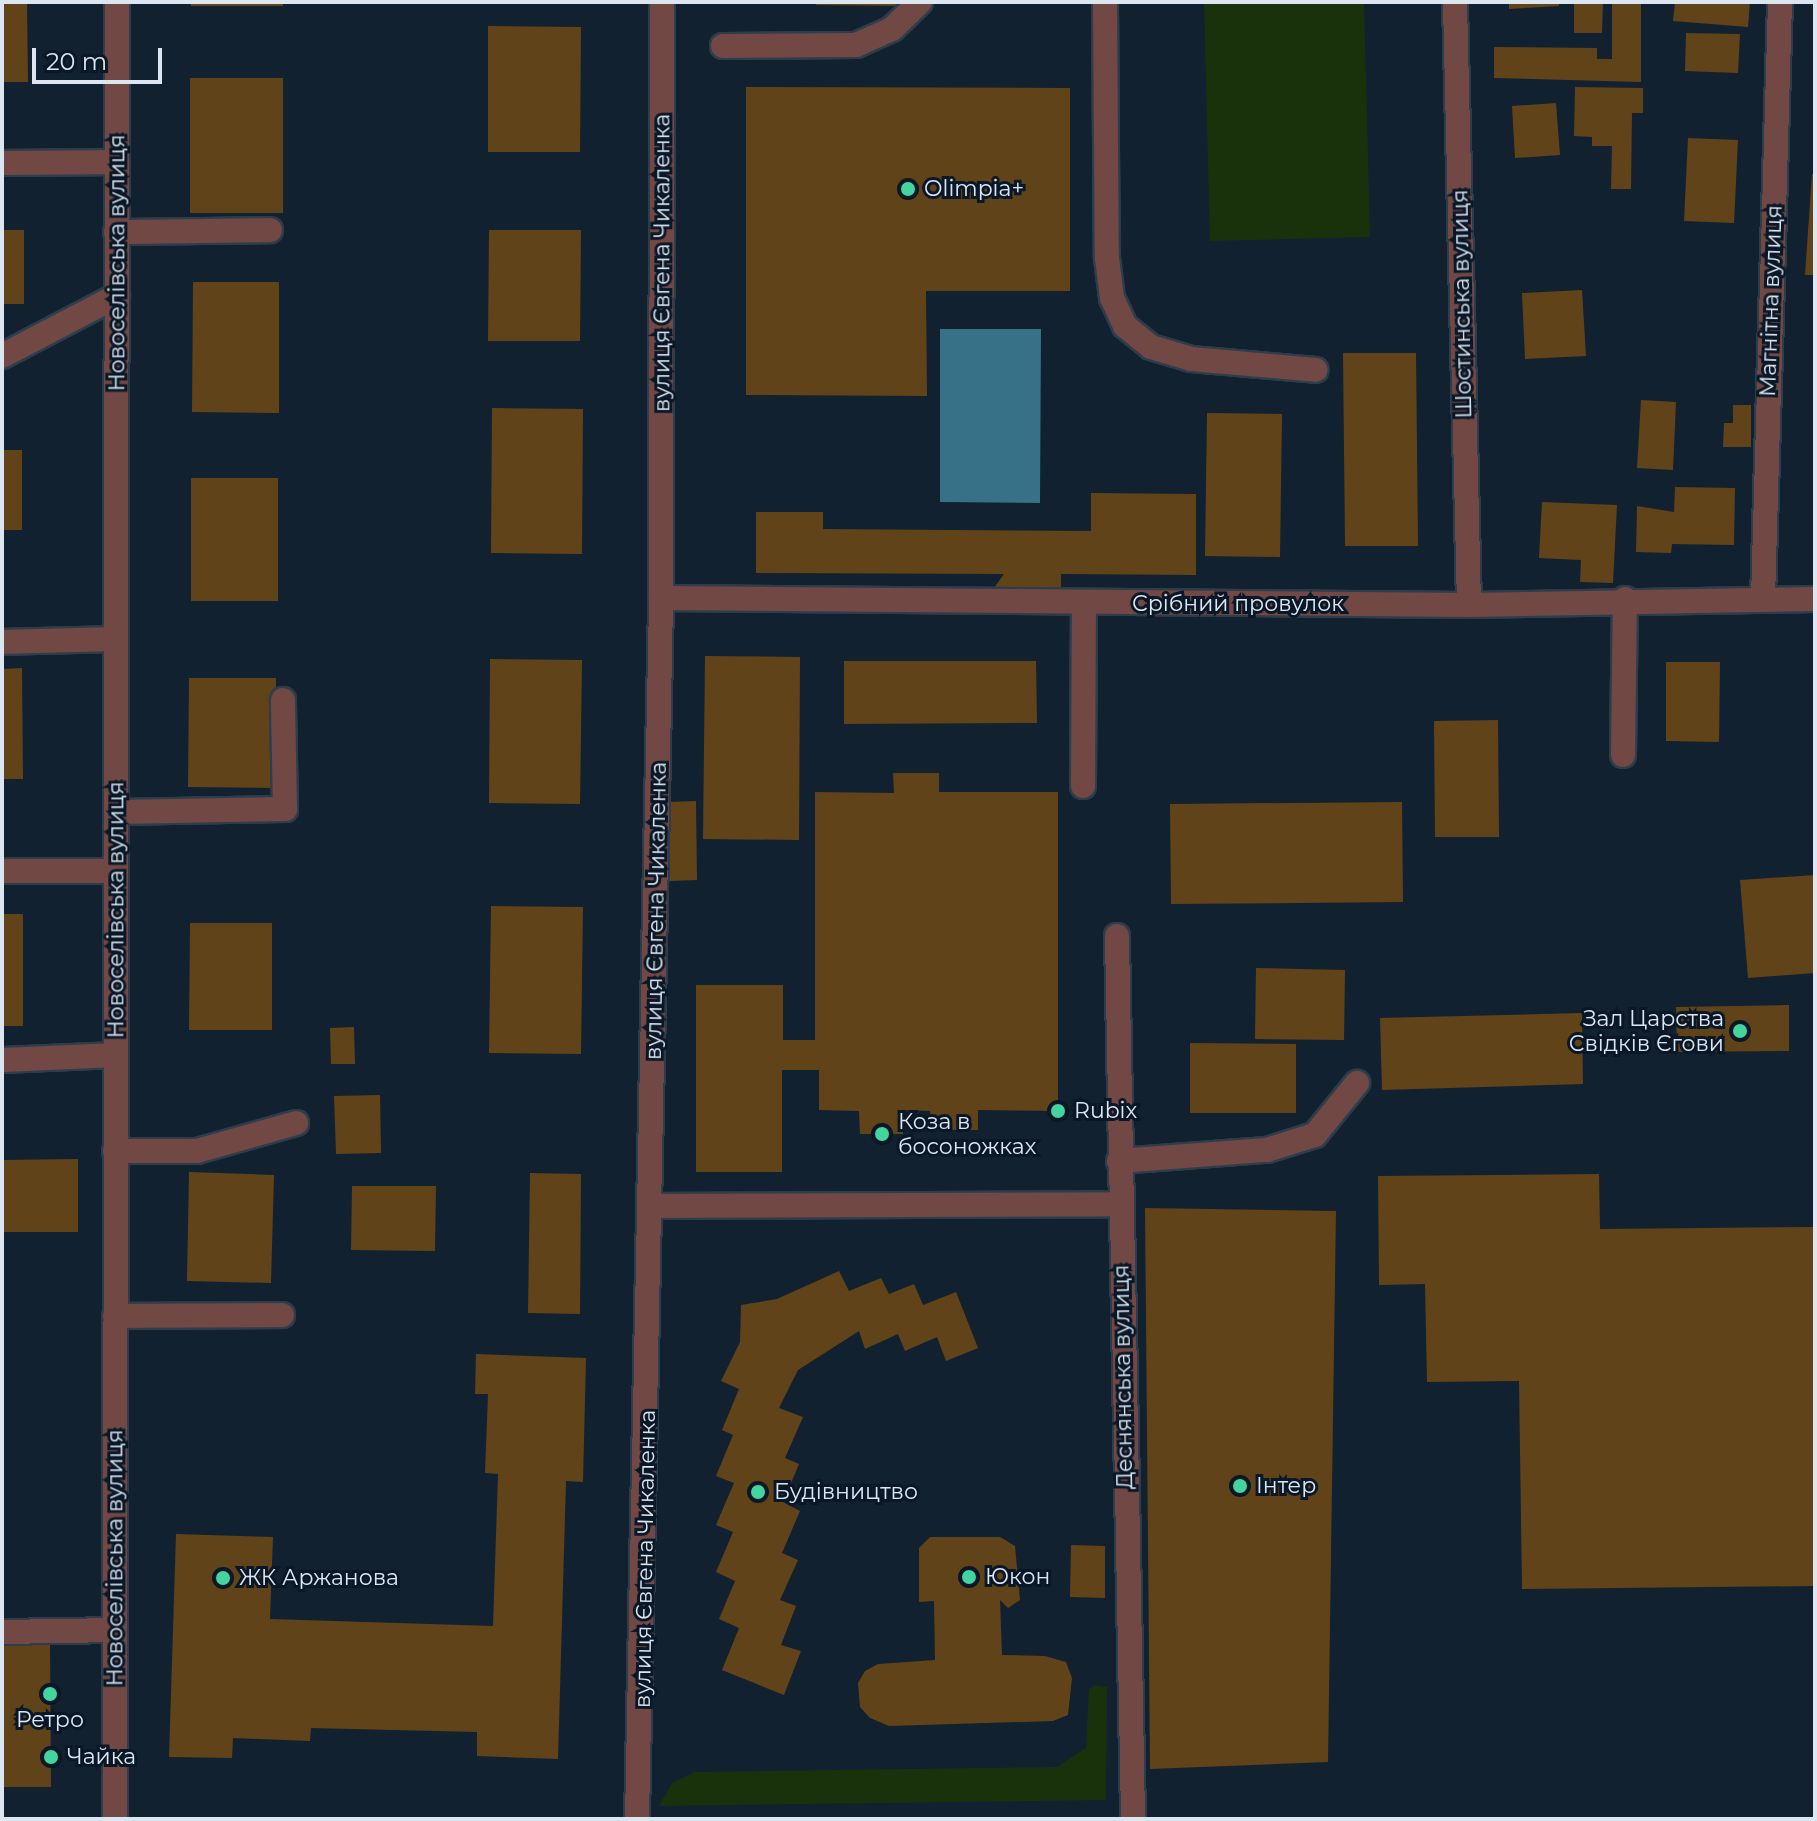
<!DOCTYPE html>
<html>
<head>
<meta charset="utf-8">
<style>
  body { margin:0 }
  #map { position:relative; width:1817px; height:1821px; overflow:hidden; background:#122130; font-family:Montserrat,sans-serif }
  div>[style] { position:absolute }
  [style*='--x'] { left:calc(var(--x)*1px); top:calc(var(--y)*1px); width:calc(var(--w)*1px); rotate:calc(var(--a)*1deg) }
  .green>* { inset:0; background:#19320c }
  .water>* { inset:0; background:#367187 }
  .building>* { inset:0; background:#614319 }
  .roads { filter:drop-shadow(2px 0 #2e3d4b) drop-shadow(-2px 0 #2e3d4b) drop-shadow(0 2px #2e3d4b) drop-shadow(0 -2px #2e3d4b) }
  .minor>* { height:24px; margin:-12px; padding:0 12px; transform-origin:12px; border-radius:12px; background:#724844 }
  .dots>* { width:22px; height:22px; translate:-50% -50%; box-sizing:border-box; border:4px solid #091726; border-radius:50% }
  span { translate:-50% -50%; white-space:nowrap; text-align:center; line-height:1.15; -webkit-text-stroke:6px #091726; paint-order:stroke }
  .poi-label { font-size:22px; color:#dce6f1 }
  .left { translate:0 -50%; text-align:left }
  .right { translate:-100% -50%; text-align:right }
  .street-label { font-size:22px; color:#dce6f1 }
  .frame { position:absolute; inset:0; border:4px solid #dce6f1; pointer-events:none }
  .scale { position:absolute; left:32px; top:48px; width:130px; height:36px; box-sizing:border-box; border:4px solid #dce6f1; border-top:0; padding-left:10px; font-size:24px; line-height:28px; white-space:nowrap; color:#dce6f1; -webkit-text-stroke:6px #091726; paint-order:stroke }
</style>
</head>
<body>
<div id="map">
  <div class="green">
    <div style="clip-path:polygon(1204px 2px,1364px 2px,1370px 237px,1210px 241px)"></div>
    <div style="clip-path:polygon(1095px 1685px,1107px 1687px,1106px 1800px,659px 1806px,672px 1783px,695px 1772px,1057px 1767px,1086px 1748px,1089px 1689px)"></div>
  </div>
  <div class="water">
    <div style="clip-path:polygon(940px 329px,1041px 329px,1040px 503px,940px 502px)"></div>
  </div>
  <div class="building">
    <div style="clip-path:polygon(2px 2px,27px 2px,28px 82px,2px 82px)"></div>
    <div style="clip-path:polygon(191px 2px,283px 2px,283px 6px,191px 6px)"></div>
    <div style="clip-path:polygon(816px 2px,900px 2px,900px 6px,816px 5px)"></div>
    <div style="clip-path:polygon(1509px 2px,1559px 2px,1559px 6px,1509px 9px)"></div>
    <div style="clip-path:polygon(1574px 2px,1603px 2px,1602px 33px,1574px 33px)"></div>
    <div style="clip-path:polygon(1612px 2px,1641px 2px,1641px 82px,1494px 78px,1494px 47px,1597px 48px,1597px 59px,1612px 59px)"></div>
    <div style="clip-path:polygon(1675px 2px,1750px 2px,1748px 27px,1673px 21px)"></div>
    <div style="clip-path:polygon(488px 26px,581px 27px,580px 152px,488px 152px)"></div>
    <div style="clip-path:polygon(1686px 33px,1740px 34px,1738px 73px,1685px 71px)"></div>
    <div style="clip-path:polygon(190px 78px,283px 78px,283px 213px,190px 213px)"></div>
    <div style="clip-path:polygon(746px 87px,1070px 88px,1070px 291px,926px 291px,927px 396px,746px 395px)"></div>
    <div style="clip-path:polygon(1575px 87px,1643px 88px,1643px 113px,1632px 113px,1631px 189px,1611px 189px,1612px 146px,1592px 146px,1592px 137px,1574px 136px)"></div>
    <div style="clip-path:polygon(1556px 103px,1560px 155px,1515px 158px,1512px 106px)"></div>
    <div style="clip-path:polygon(1688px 138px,1738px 140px,1734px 223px,1684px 221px)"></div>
    <div style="clip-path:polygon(1812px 174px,1815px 174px,1815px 275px,1805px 275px)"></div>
    <div style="clip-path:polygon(2px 230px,24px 230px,24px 304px,2px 304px)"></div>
    <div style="clip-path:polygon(489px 230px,581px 230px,580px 341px,488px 341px)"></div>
    <div style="clip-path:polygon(193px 282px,279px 282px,279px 413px,192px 412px)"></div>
    <div style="clip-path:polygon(1582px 290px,1586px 356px,1525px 359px,1522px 293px)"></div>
    <div style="clip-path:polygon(1343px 353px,1416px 353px,1418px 546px,1345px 546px)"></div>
    <div style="clip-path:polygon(1641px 400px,1676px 402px,1673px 470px,1637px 468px)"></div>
    <div style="clip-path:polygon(1733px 405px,1751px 405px,1751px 447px,1723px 447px,1724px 423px,1733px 423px)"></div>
    <div style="clip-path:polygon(492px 408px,583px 409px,582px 554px,491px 553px)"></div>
    <div style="clip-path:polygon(1207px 413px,1282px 414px,1280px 557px,1205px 556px)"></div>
    <div style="clip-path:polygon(2px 450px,22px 450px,22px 530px,2px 530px)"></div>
    <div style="clip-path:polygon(191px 478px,278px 478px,278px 601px,191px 601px)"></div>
    <div style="clip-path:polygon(1675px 487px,1735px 488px,1734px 545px,1672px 544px,1671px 553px,1636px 552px,1637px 506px,1674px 512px)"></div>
    <div style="clip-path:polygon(1091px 493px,1196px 494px,1196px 575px,1061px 574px,1061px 590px,991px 592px,1004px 574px,756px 573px,756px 512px,823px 512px,823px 529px,1091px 531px)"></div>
    <div style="clip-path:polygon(1542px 502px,1617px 505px,1613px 583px,1580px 582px,1581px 560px,1539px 558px)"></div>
    <div style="clip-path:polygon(705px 656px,800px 657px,799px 840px,703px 839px)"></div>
    <div style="clip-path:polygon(490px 659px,582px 660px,580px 804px,489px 803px)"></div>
    <div style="clip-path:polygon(844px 661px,1036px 661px,1037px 723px,844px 724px)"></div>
    <div style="clip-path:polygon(1666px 662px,1720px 662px,1719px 742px,1666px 741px)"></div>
    <div style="clip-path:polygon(22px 668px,23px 779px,2px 779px,2px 669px)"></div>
    <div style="clip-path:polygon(189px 678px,276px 678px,276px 788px,188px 787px)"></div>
    <div style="clip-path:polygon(1498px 720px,1499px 837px,1435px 837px,1434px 721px)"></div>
    <div style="clip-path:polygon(893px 773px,939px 773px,939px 792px,1058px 792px,1058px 1111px,978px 1110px,978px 1130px,930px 1130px,930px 1111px,903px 1110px,903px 1134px,860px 1134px,859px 1111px,819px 1110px,819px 1070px,782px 1070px,782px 1172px,696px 1172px,696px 985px,783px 985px,783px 1040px,815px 1040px,815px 792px,894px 793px)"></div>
    <div style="clip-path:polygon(696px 801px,697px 880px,670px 881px,668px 802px)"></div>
    <div style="clip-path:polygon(1402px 802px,1403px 902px,1171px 904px,1170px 804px)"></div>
    <div style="clip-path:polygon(1815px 875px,1815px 973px,1748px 978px,1740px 880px)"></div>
    <div style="clip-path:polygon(491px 906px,583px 907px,581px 1054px,489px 1053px)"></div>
    <div style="clip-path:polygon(2px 914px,23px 914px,23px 1026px,2px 1026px)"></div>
    <div style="clip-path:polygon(190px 923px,272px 923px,272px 1030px,189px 1030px)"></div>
    <div style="clip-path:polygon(1256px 968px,1345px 970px,1344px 1040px,1255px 1039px)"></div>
    <div style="clip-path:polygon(1789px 1005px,1789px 1051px,1677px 1052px,1676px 1007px)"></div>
    <div style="clip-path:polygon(1582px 1013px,1583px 1084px,1382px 1090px,1380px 1018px)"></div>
    <div style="clip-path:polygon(354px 1027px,355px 1064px,331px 1064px,330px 1028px)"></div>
    <div style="clip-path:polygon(1190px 1043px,1296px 1044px,1296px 1113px,1190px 1113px)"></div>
    <div style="clip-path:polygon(380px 1095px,381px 1153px,336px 1154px,334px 1096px)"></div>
    <div style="clip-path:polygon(78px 1159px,78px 1232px,2px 1232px,2px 1160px)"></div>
    <div style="clip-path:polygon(189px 1172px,274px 1175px,271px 1283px,187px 1281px)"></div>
    <div style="clip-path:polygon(530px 1173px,581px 1174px,580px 1314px,528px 1313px)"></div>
    <div style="clip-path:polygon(1599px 1174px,1600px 1229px,1815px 1227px,1815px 1586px,1522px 1589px,1519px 1381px,1427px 1382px,1425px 1284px,1379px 1285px,1378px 1176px)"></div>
    <div style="clip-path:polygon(352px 1186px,436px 1186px,435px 1251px,351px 1250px)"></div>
    <div style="clip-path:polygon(1145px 1208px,1336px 1211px,1328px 1762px,1150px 1769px)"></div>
    <div style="clip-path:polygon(839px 1271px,849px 1291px,881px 1278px,889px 1294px,914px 1284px,923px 1305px,956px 1292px,978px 1348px,946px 1361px,937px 1337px,905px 1351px,898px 1334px,865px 1349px,859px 1331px,798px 1370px,779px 1408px,803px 1417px,785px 1458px,799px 1464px,783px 1502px,800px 1511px,782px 1553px,798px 1560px,780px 1600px,796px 1606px,781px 1645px,801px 1651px,784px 1695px,722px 1670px,739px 1628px,719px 1619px,735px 1581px,716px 1572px,733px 1532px,716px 1525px,734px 1483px,716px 1476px,733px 1435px,722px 1430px,739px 1389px,721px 1381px,740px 1342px,741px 1305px,777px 1299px)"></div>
    <div style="clip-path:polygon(476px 1354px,586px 1358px,583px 1482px,566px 1481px,558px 1759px,477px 1756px,477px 1732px,311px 1728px,310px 1741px,233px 1738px,232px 1758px,169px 1757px,176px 1534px,273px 1537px,270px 1619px,493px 1626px,498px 1474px,485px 1473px,488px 1394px,475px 1394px)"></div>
    <div style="clip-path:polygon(930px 1537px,1000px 1537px,1015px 1546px,1020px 1600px,1008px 1608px,1000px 1600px,1002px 1655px,1045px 1656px,1066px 1662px,1072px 1678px,1068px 1715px,1053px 1721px,889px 1726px,870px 1718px,860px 1707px,858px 1683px,865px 1671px,878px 1664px,935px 1660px,934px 1601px,919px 1602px,919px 1548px)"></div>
    <div style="clip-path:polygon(1071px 1545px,1105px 1546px,1105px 1598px,1070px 1597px)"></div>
    <div style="clip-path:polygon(50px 1643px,51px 1787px,2px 1787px,2px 1644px)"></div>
  </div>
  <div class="roads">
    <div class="minor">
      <div style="--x:1105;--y:2;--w:256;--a:89.6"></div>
      <div style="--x:1107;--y:258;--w:40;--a:82.9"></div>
      <div style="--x:1112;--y:298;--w:31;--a:65"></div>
      <div style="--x:1125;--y:326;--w:33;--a:39"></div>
      <div style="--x:1151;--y:347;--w:42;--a:16.7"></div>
      <div style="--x:1191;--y:359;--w:125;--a:5"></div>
      <div style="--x:1455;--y:2;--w:603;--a:88.67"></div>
      <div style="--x:723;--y:46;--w:133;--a:-0.4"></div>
      <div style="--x:856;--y:45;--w:39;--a:-24"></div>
      <div style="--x:892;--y:29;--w:39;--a:-44"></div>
      <div style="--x:2;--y:163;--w:115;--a:-0.5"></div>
      <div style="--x:116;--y:232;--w:154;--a:-0.7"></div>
      <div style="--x:2;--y:356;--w:130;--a:-27.6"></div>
      <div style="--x:661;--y:598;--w:808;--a:0.5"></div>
      <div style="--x:1469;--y:605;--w:346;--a:-1"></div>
      <div style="--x:1763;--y:599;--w:597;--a:-88.37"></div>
      <div style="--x:2;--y:642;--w:113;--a:-1.5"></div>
      <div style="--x:1623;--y:755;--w:156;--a:-89.3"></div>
      <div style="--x:1083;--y:786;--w:183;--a:-89.7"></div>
      <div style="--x:116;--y:812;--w:169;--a:-1"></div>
      <div style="--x:285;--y:809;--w:109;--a:-91.1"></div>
      <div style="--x:2;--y:871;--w:113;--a:0"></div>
      <div style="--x:1117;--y:936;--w:883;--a:88.96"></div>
      <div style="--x:2;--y:1060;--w:113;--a:-2.5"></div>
      <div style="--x:115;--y:1151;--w:82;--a:0"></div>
      <div style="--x:197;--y:1151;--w:103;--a:-15.8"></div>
      <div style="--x:1119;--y:1161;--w:148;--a:-4.3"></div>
      <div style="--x:1267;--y:1150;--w:50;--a:-17.4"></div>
      <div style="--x:1315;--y:1135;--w:67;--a:-51.1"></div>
      <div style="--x:650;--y:1206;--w:470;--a:-0.2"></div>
      <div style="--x:115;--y:1316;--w:167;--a:-0.3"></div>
      <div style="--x:2;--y:1632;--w:112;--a:-1"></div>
      <div style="--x:115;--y:1819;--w:1817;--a:-89.94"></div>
      <div style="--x:637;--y:1819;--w:1221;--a:-88.87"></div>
      <div style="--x:661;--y:598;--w:596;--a:-89.9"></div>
    </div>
  </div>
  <div class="dots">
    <div style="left:908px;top:189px;background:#44d4a0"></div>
    <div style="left:1740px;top:1031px;background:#44d4a0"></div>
    <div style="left:1058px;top:1111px;background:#44d4a0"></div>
    <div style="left:882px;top:1134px;background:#44d4a0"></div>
    <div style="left:1240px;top:1486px;background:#44d4a0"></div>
    <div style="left:758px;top:1492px;background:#44d4a0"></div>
    <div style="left:969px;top:1577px;background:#44d4a0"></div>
    <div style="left:223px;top:1578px;background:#44d4a0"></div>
    <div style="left:50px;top:1694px;background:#44d4a0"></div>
    <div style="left:51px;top:1757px;background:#44d4a0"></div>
  </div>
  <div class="poi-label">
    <span class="left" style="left:924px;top:189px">Olimpia+</span>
    <span class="right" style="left:1724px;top:1031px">Зал Царства<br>Свідків Єгови</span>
    <span class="left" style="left:1074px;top:1111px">Rubix</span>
    <span class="left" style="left:898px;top:1134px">Коза в<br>босоножках</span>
    <span class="left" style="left:1256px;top:1486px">Інтер</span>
    <span class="left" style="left:774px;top:1492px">Будівництво</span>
    <span class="left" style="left:985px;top:1577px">Юкон</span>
    <span class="left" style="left:239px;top:1578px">ЖК Аржанова</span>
    <span style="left:50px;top:1720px">Ретро</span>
    <span class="left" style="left:67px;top:1757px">Чайка</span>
  </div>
  <div class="street-label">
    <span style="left:117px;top:263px;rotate:-90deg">Новоселівська вулиця</span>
    <span style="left:662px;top:263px;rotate:-90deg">вулиця Євгена Чикаленка</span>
    <span style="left:1771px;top:301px;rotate:-88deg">Магнітна вулиця</span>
    <span style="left:1462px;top:304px;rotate:-91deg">Шостинська вулиця</span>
    <span style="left:1238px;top:604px">Срібний провулок</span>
    <span style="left:116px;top:910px;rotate:-90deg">Новоселівська вулиця</span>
    <span style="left:656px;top:911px;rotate:-89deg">вулиця Євгена Чикаленка</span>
    <span style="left:1123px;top:1377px;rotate:-91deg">Деснянська вулиця</span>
    <span style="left:115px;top:1558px;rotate:-90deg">Новоселівська вулиця</span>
    <span style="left:645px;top:1559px;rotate:-89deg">вулиця Євгена Чикаленка</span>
  </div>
  <div class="frame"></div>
  <div class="scale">20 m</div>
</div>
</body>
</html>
